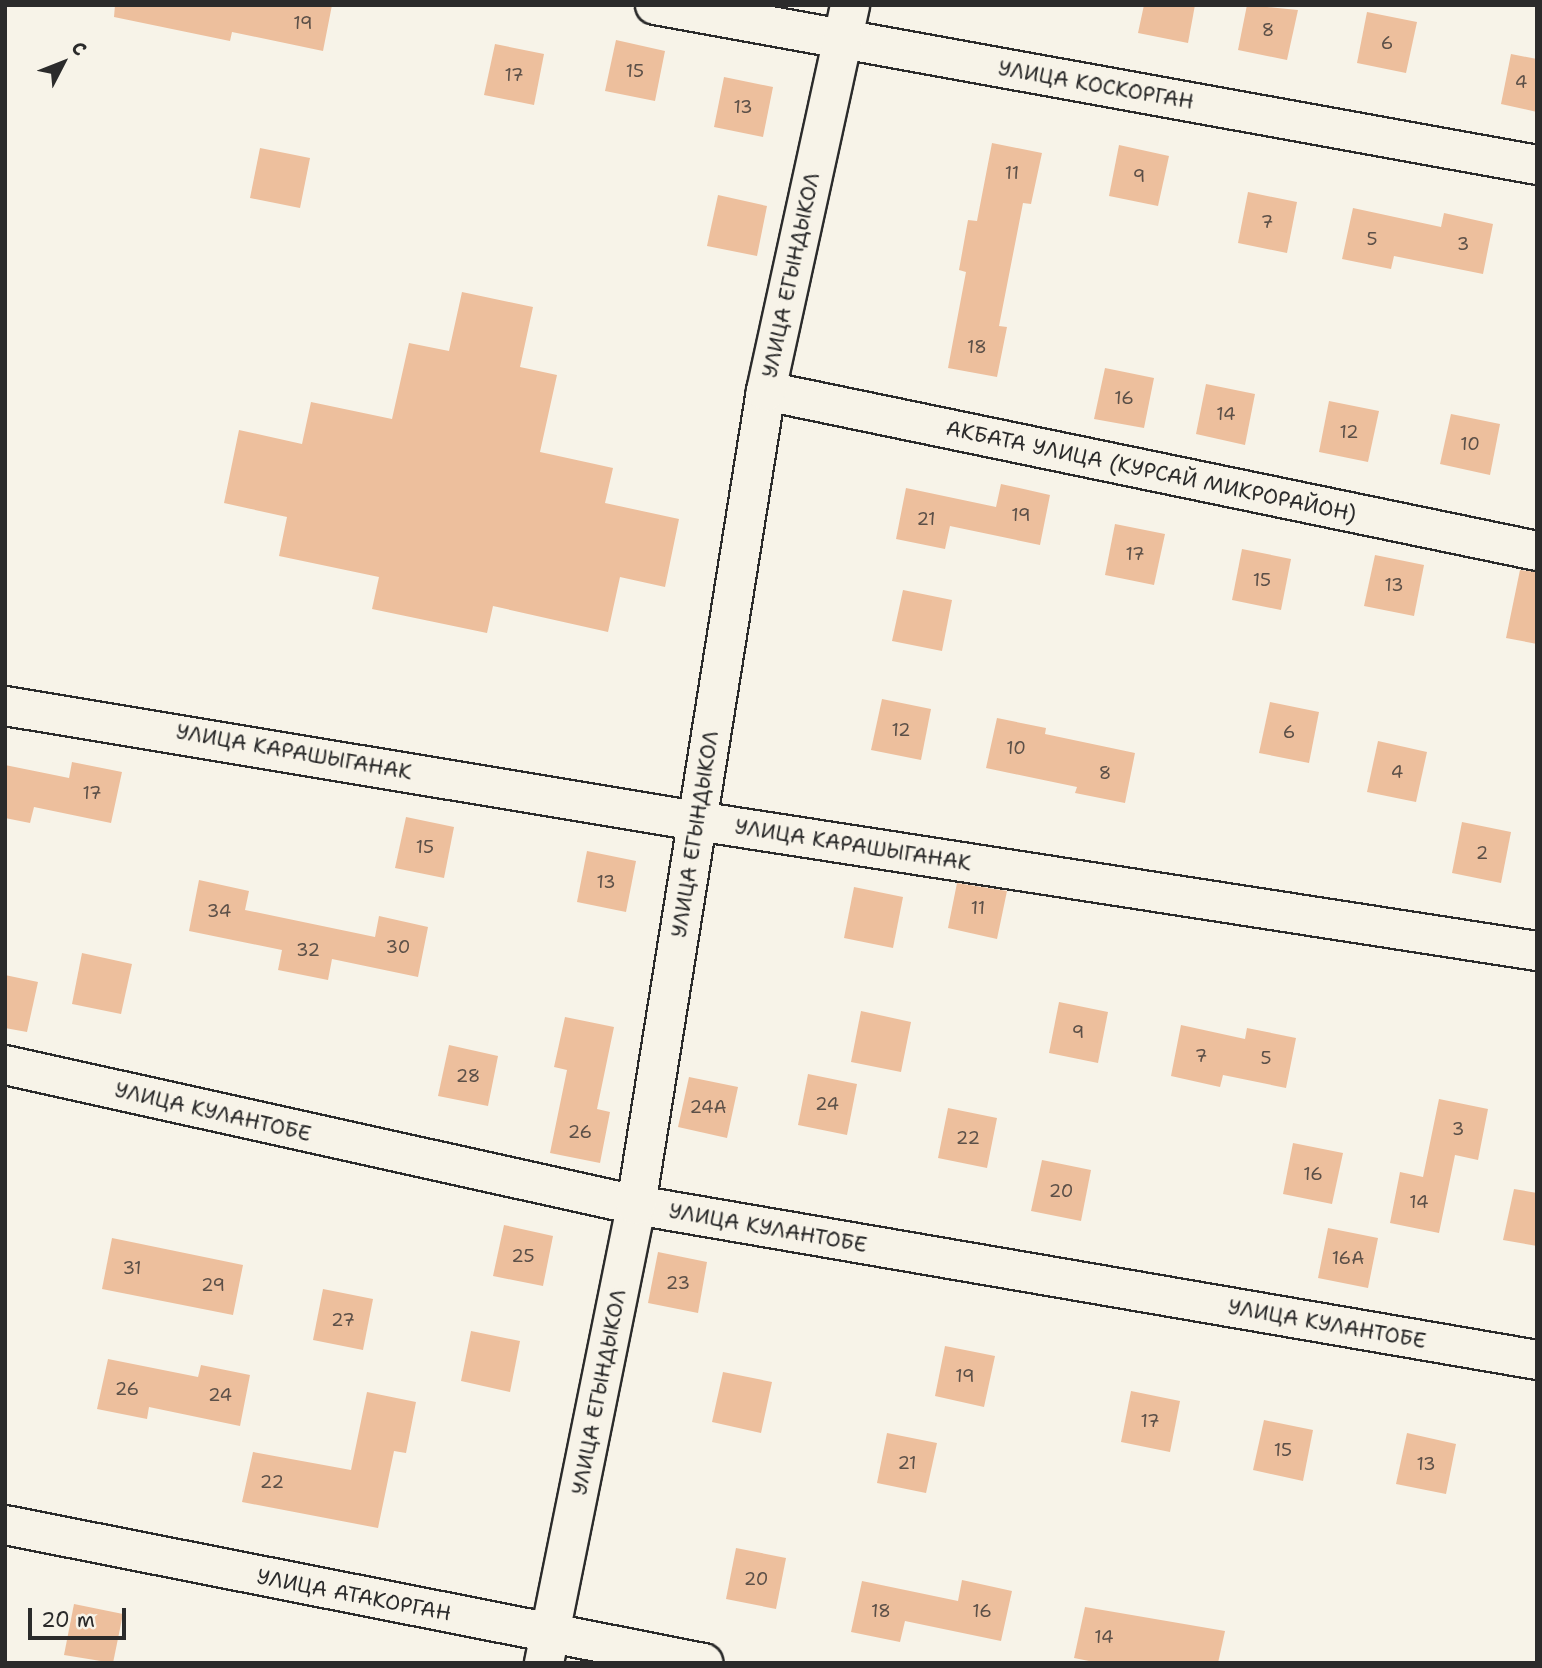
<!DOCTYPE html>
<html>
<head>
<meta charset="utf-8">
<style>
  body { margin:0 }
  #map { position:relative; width:1542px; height:1668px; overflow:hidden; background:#f7f3e8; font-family:"Shantell Sans",sans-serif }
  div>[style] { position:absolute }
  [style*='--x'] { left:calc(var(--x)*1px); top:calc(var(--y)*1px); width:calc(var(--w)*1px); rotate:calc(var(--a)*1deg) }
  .building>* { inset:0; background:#edbf9d }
  .roads { filter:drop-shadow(2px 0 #2b2b2b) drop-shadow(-2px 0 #2b2b2b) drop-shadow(0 2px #2b2b2b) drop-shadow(0 -2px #2b2b2b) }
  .minor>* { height:38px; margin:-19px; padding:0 19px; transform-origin:19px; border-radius:19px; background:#f7f3e8 }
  span { translate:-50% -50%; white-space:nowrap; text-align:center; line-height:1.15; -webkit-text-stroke:5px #f7f3e8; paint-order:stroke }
  .number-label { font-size:18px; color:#5c5048 }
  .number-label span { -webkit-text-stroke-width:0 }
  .street-label { font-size:21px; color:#2b2b2b }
  .frame { position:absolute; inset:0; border:7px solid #2b2b2b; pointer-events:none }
  .north { position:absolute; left:28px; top:28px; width:70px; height:70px; -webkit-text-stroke:5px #f7f3e8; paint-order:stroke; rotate:48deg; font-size:19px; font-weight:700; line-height:28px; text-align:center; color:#2b2b2b }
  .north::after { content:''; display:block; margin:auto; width:24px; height:32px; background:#2b2b2b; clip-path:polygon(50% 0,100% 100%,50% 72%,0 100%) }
  .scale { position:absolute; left:28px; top:1608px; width:98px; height:32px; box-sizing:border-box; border:4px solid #2b2b2b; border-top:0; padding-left:9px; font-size:21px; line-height:24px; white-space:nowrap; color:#2b2b2b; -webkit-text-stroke:5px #f7f3e8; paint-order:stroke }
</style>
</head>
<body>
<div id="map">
  <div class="building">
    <div style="clip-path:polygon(115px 5px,332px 5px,323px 51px,232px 32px,230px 41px,114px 17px)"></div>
    <div style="clip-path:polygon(1144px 5px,1195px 5px,1188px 43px,1138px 33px)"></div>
    <div style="clip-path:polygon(1247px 5px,1298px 10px,1287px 60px,1238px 50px)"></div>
    <div style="clip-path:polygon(1367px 12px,1417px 22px,1406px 73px,1357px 63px)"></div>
    <div style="clip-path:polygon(616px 40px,665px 51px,655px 101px,605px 91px)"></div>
    <div style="clip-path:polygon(495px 44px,544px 54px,534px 105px,484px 95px)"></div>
    <div style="clip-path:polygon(1511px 54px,1537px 59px,1537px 112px,1501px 104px)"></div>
    <div style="clip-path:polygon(724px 77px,773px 87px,763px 137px,714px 127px)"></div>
    <div style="clip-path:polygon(992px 143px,1042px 153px,1031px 204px,1023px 203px,999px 326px,1007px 327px,997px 377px,948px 368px,966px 272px,959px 270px,968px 220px,977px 221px)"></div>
    <div style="clip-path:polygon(1119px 145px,1169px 156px,1158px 206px,1109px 196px)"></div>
    <div style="clip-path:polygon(260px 148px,310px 158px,300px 208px,250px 198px)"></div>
    <div style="clip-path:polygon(1248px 192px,1297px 202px,1287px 253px,1238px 243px)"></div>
    <div style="clip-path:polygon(718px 195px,767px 206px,757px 256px,707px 246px)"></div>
    <div style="clip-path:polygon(1353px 208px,1441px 227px,1444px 213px,1493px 224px,1483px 274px,1394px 256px,1391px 269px,1342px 259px)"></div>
    <div style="clip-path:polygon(462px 292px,533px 307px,520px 367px,557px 375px,540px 452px,613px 468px,605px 503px,679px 519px,665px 587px,620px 577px,608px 632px,493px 606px,487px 633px,372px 609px,379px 577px,279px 556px,287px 517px,224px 503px,239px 430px,302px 444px,311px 402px,392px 419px,409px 343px,449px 351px)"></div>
    <div style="clip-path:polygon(1105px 368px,1154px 378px,1144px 428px,1094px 419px)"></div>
    <div style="clip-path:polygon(1206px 384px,1255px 394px,1245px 445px,1196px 434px)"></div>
    <div style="clip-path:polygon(1329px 401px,1379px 411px,1368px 462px,1319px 452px)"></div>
    <div style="clip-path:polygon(1451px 414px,1500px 424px,1490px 475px,1440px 464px)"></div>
    <div style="clip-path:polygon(1001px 484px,1050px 495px,1040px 545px,950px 526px,945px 549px,896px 539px,906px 488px,996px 507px)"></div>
    <div style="clip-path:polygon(1115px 524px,1165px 534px,1154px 585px,1105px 575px)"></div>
    <div style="clip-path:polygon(1242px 549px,1291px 559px,1281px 610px,1232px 600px)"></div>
    <div style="clip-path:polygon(1375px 555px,1424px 565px,1414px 616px,1364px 606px)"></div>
    <div style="clip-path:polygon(1520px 570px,1537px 572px,1537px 644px,1506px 638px)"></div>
    <div style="clip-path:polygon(903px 590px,952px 600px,942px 651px,892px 641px)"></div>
    <div style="clip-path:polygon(882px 699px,931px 709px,921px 760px,871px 750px)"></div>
    <div style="clip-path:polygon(1270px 702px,1319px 712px,1309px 763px,1259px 753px)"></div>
    <div style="clip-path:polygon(997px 718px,1046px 728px,1045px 734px,1135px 753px,1125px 803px,1075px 793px,1077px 787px,986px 768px)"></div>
    <div style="clip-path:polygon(1378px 741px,1427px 752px,1416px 802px,1367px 792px)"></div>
    <div style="clip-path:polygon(72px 762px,122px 772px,111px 823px,34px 807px,30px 823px,5px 818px,5px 765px,69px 778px)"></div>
    <div style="clip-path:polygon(406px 817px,454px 827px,444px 878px,395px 868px)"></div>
    <div style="clip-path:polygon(1462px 822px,1511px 832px,1501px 883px,1452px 873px)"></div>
    <div style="clip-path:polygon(587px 851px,636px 861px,626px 912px,577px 902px)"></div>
    <div style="clip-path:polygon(199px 880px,249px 891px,245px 910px,375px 937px,379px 916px,428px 927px,418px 977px,332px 959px,328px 980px,278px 970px,282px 950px,189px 931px)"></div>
    <div style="clip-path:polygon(957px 883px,1007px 891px,997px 939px,948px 928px)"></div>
    <div style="clip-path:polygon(854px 887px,903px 897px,893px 948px,844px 938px)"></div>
    <div style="clip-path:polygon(82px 953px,132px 964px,121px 1014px,72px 1004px)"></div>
    <div style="clip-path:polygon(5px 975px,38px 982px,27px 1032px,5px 1028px)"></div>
    <div style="clip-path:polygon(1059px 1002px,1108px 1012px,1098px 1063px,1049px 1053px)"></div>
    <div style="clip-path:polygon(861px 1011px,911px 1022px,901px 1072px,851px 1062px)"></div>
    <div style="clip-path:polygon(565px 1017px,614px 1027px,597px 1109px,610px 1112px,600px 1163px,550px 1153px,567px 1070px,554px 1067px)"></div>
    <div style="clip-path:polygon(1181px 1025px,1245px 1039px,1247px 1028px,1296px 1038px,1286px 1088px,1223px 1075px,1220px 1087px,1171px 1076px)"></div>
    <div style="clip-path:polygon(449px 1045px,498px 1056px,488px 1106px,438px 1096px)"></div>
    <div style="clip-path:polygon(808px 1074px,857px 1084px,847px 1135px,798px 1125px)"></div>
    <div style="clip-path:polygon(689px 1077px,738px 1087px,727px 1138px,678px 1127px)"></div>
    <div style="clip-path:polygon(1439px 1099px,1488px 1109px,1478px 1160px,1455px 1155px,1439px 1233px,1390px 1223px,1400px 1172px,1423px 1177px)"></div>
    <div style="clip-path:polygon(948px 1108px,997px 1118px,987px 1168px,938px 1158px)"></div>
    <div style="clip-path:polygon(1293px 1143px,1343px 1153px,1332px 1204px,1283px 1194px)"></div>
    <div style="clip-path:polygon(1042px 1160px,1091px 1170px,1081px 1221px,1031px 1211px)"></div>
    <div style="clip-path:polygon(1514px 1189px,1537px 1193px,1537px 1246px,1503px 1240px)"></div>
    <div style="clip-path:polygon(504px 1225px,553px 1236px,543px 1286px,493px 1276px)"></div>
    <div style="clip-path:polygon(1328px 1228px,1378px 1238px,1368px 1288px,1318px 1278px)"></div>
    <div style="clip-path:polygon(112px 1238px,243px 1265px,233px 1315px,102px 1289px)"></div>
    <div style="clip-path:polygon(658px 1252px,707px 1262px,698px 1313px,648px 1303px)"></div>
    <div style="clip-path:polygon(323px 1289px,373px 1299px,363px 1350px,313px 1340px)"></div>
    <div style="clip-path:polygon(471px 1331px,520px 1341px,510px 1392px,461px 1381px)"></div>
    <div style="clip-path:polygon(945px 1346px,995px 1356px,984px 1407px,935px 1396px)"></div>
    <div style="clip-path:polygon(108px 1359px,198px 1377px,201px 1365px,250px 1375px,240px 1426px,149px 1407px,147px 1419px,97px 1409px)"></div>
    <div style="clip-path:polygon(723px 1372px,772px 1382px,761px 1433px,712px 1422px)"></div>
    <div style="clip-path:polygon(1131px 1391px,1180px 1401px,1170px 1452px,1121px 1442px)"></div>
    <div style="clip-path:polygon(367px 1392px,416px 1402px,406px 1453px,394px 1451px,378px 1528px,242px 1502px,253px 1452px,351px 1470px)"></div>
    <div style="clip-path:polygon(1264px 1420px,1313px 1430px,1303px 1481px,1253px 1470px)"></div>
    <div style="clip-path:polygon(887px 1433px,937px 1443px,926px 1493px,877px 1483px)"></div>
    <div style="clip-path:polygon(1407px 1433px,1456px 1444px,1446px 1494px,1396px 1484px)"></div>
    <div style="clip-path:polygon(736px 1548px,786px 1558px,776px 1609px,726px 1599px)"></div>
    <div style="clip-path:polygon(962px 1580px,1012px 1591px,1001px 1641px,905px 1621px,900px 1642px,851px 1632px,862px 1581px,958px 1601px)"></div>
    <div style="clip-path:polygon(74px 1604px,123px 1614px,113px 1663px,64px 1655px)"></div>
    <div style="clip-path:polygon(1085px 1607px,1225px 1631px,1218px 1663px,1099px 1663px,1074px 1658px)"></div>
  </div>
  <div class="roads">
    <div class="minor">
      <div style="--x:655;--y:5;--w:896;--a:10.28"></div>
      <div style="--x:766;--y:391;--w:787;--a:11.72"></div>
      <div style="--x:5;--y:706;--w:701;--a:9.44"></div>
      <div style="--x:697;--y:821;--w:850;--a:8.8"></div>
      <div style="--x:5;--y:1065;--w:646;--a:12.51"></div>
      <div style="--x:636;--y:1205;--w:914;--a:9.76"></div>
      <div style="--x:5;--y:1525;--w:712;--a:11.18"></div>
      <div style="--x:544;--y:1663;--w:467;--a:-78.6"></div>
      <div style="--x:636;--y:1205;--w:824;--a:-80.93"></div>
      <div style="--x:766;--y:391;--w:395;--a:-77.7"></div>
    </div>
  </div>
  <div class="number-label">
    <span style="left:303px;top:23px">19</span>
    <span style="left:1268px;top:30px">8</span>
    <span style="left:1387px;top:43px">6</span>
    <span style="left:635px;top:71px">15</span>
    <span style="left:514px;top:75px">17</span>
    <span style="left:1521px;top:82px">4</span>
    <span style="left:743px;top:107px">13</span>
    <span style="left:1012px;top:173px">11</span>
    <span style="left:1139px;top:176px">9</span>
    <span style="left:1267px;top:222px">7</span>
    <span style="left:1372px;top:239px">5</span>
    <span style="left:1463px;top:244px">3</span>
    <span style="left:977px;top:347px">18</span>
    <span style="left:1124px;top:398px">16</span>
    <span style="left:1226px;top:414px">14</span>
    <span style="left:1349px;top:432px">12</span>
    <span style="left:1470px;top:444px">10</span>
    <span style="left:1021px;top:515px">19</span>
    <span style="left:926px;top:519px">21</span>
    <span style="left:1135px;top:554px">17</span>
    <span style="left:1262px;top:580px">15</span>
    <span style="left:1394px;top:585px">13</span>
    <span style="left:901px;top:730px">12</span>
    <span style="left:1289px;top:732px">6</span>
    <span style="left:1016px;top:748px">10</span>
    <span style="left:1397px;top:772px">4</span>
    <span style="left:1105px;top:773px">8</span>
    <span style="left:92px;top:793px">17</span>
    <span style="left:425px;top:847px">15</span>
    <span style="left:1482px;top:853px">2</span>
    <span style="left:606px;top:882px">13</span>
    <span style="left:978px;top:908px">11</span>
    <span style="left:219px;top:911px">34</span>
    <span style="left:398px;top:947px">30</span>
    <span style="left:308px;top:950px">32</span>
    <span style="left:1078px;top:1032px">9</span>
    <span style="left:1201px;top:1056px">7</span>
    <span style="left:1266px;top:1058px">5</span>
    <span style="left:468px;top:1076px">28</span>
    <span style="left:827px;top:1104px">24</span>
    <span style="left:708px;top:1107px">24А</span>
    <span style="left:1458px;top:1129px">3</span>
    <span style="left:580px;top:1132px">26</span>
    <span style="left:968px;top:1138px">22</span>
    <span style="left:1313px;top:1174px">16</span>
    <span style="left:1061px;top:1191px">20</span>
    <span style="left:1419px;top:1202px">14</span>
    <span style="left:523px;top:1256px">25</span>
    <span style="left:1348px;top:1258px">16А</span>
    <span style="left:132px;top:1268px">31</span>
    <span style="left:678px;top:1283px">23</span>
    <span style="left:213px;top:1285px">29</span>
    <span style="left:343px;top:1320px">27</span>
    <span style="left:965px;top:1376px">19</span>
    <span style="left:127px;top:1389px">26</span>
    <span style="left:220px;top:1395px">24</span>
    <span style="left:1150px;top:1421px">17</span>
    <span style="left:1283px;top:1450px">15</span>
    <span style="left:907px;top:1463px">21</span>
    <span style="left:1426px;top:1464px">13</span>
    <span style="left:272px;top:1482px">22</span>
    <span style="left:756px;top:1579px">20</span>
    <span style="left:881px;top:1611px">18</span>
    <span style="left:982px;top:1611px">16</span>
    <span style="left:1104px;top:1637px">14</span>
  </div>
  <div class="street-label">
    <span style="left:1096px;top:85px;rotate:10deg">УЛИЦА КОСКОРГАН</span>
    <span style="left:791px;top:275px;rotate:-78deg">УЛИЦА ЕГЫНДЫКОЛ</span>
    <span style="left:1151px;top:471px;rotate:12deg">АКБАТА УЛИЦА (КУРСАЙ МИКРОРАЙОН)</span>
    <span style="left:294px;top:752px;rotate:10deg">УЛИЦА КАРАШЫГАНАК</span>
    <span style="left:695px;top:834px;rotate:-81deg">УЛИЦА ЕГЫНДЫКОЛ</span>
    <span style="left:853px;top:845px;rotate:9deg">УЛИЦА КАРАШЫГАНАК</span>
    <span style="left:213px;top:1112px;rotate:13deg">УЛИЦА КУЛАНТОБЕ</span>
    <span style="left:768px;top:1228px;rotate:10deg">УЛИЦА КУЛАНТОБЕ</span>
    <span style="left:1327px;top:1324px;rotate:10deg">УЛИЦА КУЛАНТОБЕ</span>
    <span style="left:599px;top:1392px;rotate:-79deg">УЛИЦА ЕГЫНДЫКОЛ</span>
    <span style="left:354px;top:1595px;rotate:11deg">УЛИЦА АТАКОРГАН</span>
  </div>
  <div class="frame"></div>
  <div class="north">С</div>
  <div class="scale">20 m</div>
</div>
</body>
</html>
